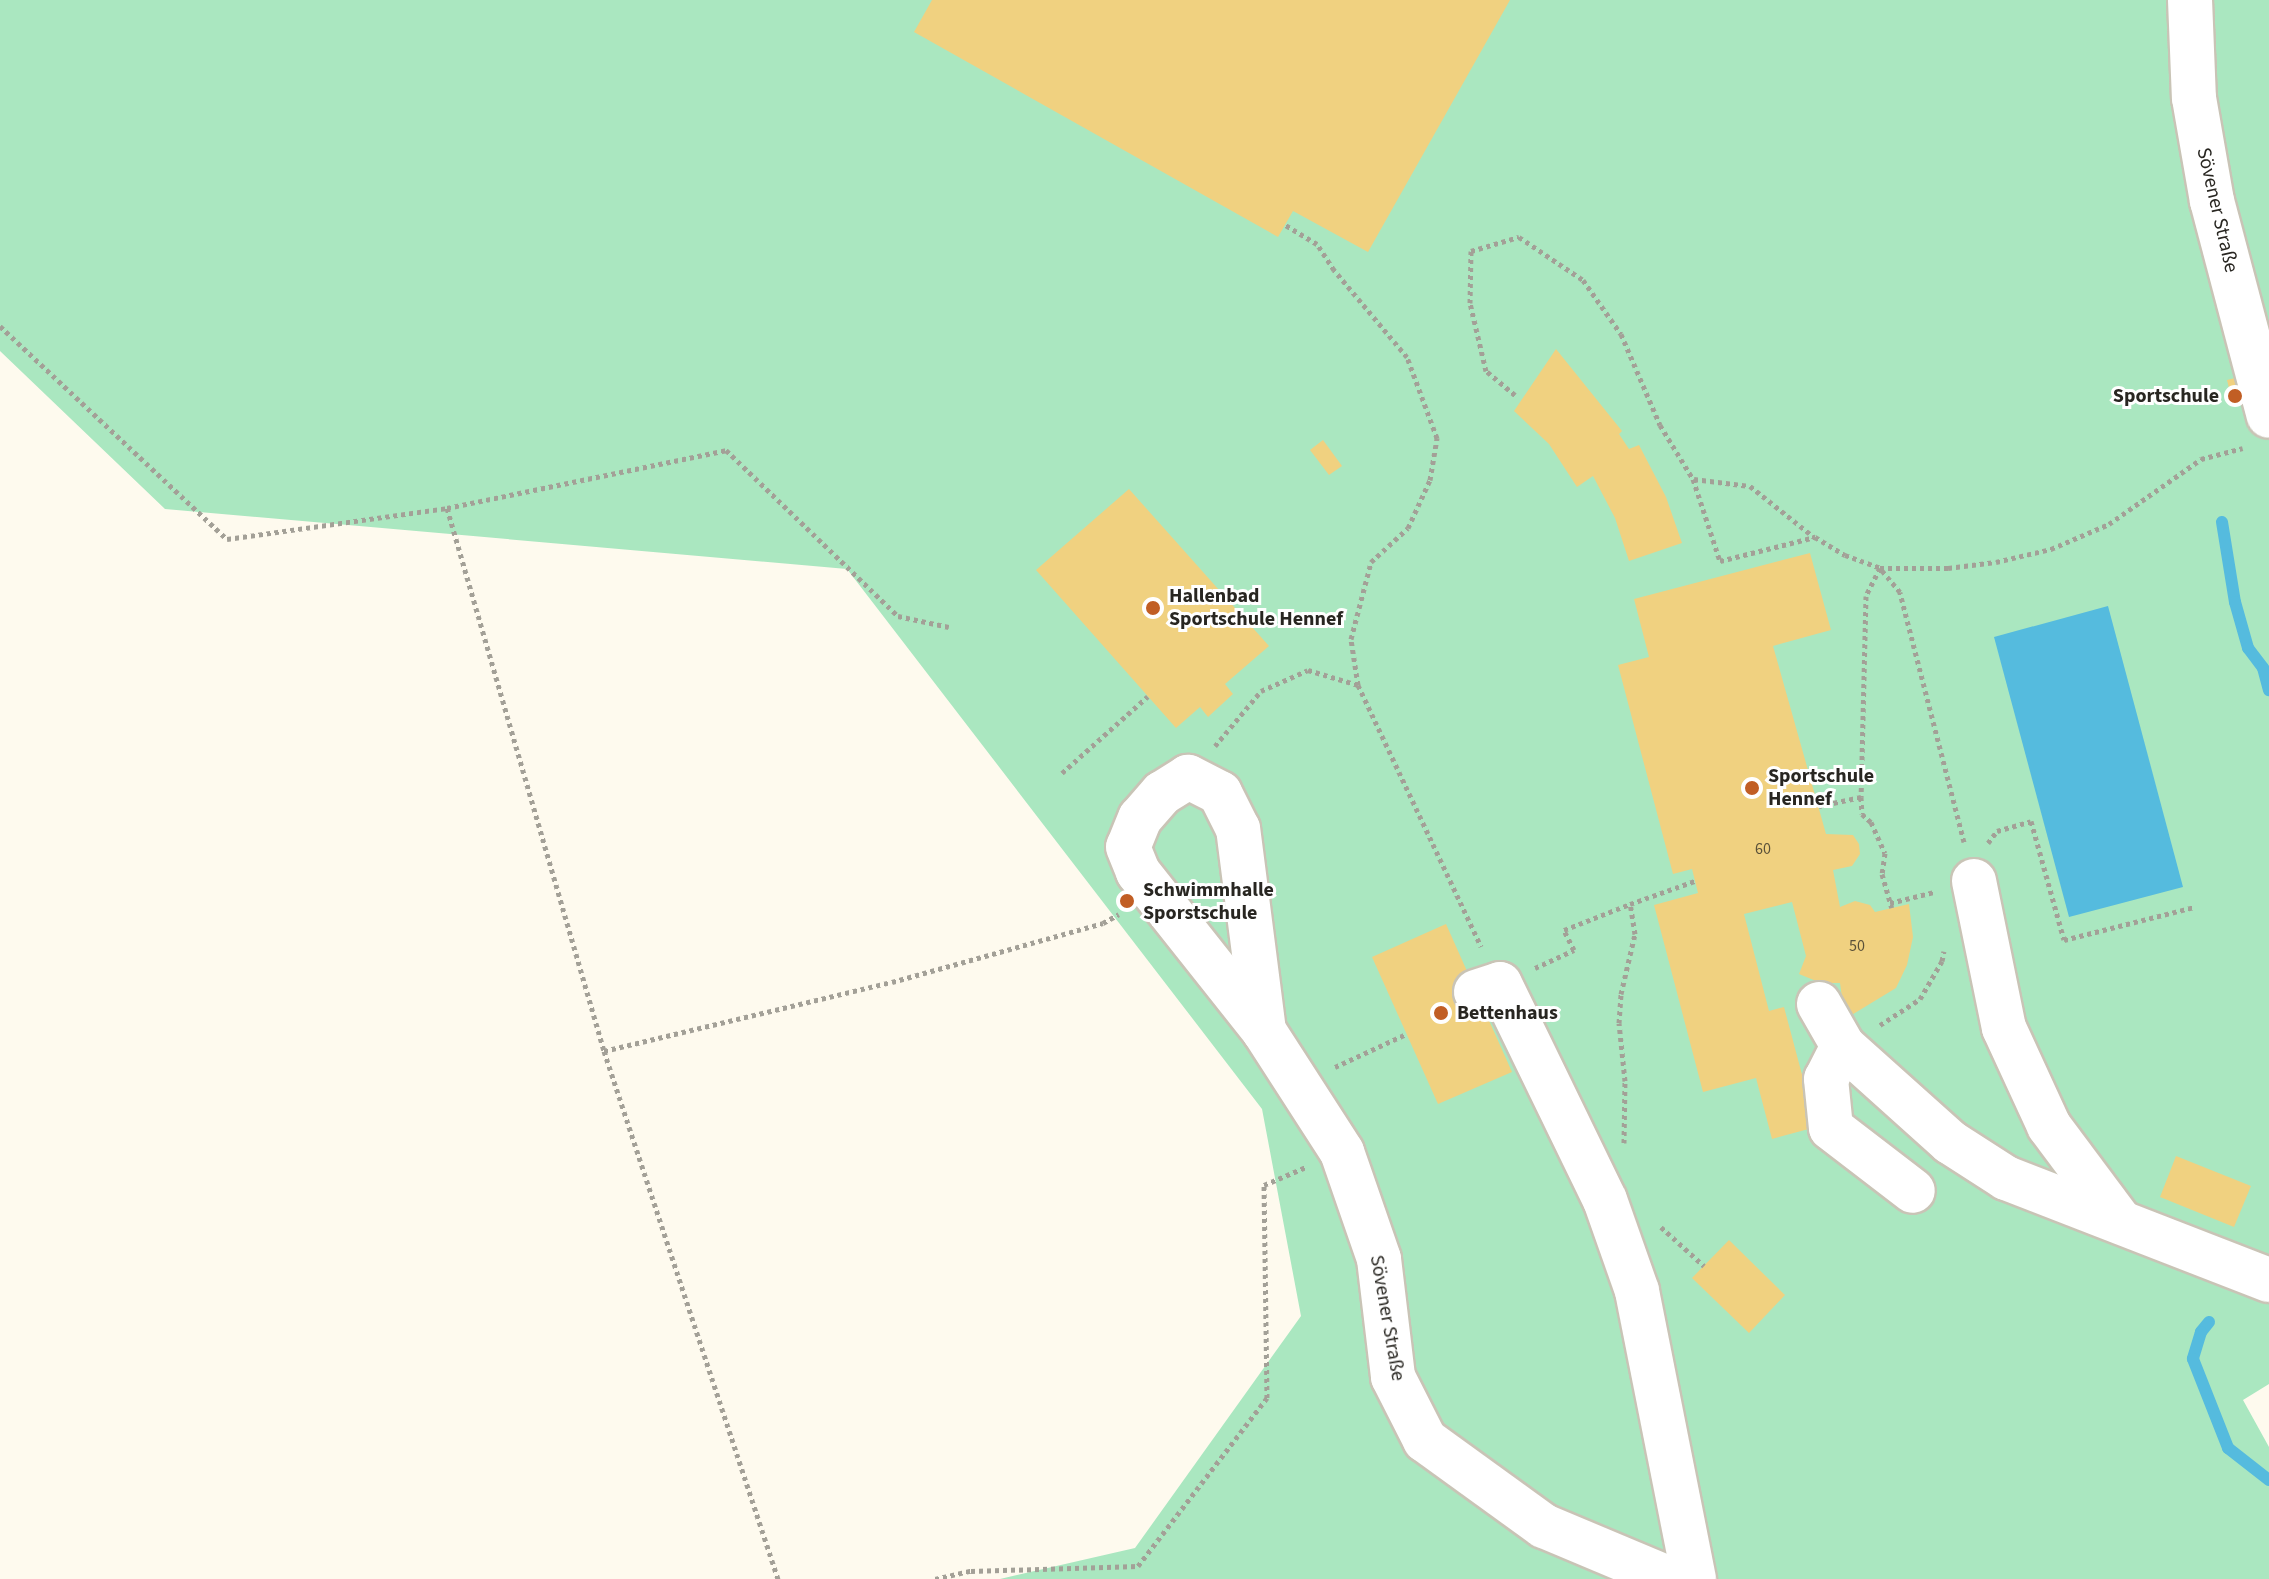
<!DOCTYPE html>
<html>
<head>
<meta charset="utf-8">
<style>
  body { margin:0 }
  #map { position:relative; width:2269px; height:1579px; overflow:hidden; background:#fefaee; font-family:"Source Sans 3",sans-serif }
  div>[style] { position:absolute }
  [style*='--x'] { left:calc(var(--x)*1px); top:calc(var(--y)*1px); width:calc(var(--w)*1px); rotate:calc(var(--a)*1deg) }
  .green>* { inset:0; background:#aae7c0 }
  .water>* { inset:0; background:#55bbde }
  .stream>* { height:12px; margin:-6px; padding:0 6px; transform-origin:6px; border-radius:6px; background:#55bbde }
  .building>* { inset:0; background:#f0d180 }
  .path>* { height:5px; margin-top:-2.5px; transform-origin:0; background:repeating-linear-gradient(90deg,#a3a097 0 4px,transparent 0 8px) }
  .roads { filter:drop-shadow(2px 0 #c9c4b6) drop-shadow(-2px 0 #c9c4b6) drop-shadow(0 2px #c9c4b6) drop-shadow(0 -2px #c9c4b6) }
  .minor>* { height:44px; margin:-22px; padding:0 22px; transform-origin:22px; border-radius:22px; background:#fff }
  .major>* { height:44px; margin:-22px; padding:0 22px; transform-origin:22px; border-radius:22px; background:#fff }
  .dots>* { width:22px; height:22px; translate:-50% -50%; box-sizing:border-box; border:4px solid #fff; border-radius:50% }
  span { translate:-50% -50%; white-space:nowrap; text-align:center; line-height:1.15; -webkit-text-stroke:6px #fff; paint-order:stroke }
  .number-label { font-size:16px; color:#5a5139 }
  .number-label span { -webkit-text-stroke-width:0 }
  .street-label { font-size:20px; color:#282621 }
  .poi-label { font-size:20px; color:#282621; font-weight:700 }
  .right { translate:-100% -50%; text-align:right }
  .left { translate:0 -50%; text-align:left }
</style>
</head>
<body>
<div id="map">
  <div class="green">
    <div style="clip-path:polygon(0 0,2269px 0,2269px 1384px,2243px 1400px,2269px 1447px,2269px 1579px,1000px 1579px,1135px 1548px,1301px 1316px,1262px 1109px,847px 569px,165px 509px,0 351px)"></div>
  </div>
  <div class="water">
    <div style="clip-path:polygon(2108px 606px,2183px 887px,2069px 917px,1994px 637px)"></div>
  </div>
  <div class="stream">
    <div style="--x:2222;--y:522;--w:81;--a:80.8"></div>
    <div style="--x:2235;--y:602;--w:48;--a:74.2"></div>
    <div style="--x:2248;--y:648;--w:25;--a:53"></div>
    <div style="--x:2263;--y:668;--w:23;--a:75"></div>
    <div style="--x:2209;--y:1322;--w:13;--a:129"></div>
    <div style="--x:2201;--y:1332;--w:28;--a:107"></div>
    <div style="--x:2193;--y:1359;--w:96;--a:68.5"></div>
    <div style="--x:2228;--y:1448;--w:52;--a:38"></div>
  </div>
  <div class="building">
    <div style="clip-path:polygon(932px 0,1510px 0,1368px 252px,1293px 211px,1278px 237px,914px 32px)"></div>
    <div style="clip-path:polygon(1556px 349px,1622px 431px,1619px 434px,1629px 449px,1639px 445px,1666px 497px,1682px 543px,1629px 561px,1615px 518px,1593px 476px,1577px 487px,1549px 444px,1514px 411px)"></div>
    <div style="clip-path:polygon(2235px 378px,2241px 401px,2233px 404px,2227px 380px)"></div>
    <div style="clip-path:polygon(1323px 440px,1342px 466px,1329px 475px,1310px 450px)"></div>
    <div style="clip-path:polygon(1129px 489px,1269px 646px,1225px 684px,1233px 694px,1208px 717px,1200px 707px,1176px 728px,1036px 570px)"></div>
    <div style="clip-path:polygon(1810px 553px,1831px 630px,1773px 646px,1826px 834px,1853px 835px,1859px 844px,1860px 854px,1852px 866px,1833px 870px,1840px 907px,1855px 901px,1870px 905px,1875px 912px,1909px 904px,1913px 937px,1907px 965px,1896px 988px,1845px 1019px,1840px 983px,1821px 983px,1799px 974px,1806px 956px,1792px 902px,1744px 914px,1769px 1011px,1784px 1007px,1816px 1127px,1772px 1139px,1756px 1078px,1703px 1092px,1654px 905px,1698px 893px,1692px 869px,1673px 874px,1618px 665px,1649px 657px,1634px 599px)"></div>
    <div style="clip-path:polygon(1446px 924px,1512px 1072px,1438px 1104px,1372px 957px)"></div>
    <div style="clip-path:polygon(2176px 1156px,2251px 1186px,2234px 1227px,2160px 1197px)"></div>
    <div style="clip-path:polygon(1729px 1240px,1785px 1295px,1749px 1333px,1692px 1278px)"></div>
  </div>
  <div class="path">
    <div style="--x:0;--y:326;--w:311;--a:43.2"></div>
    <div style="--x:227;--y:539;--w:222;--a:-8"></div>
    <div style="--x:447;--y:508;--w:565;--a:73.87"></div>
    <div style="--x:604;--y:1051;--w:296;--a:-13.5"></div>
    <div style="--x:892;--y:982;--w:219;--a:-15.6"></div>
    <div style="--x:1103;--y:923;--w:18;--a:-29"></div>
    <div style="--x:1515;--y:395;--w:38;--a:-140"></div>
    <div style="--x:1486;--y:371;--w:70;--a:-103.2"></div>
    <div style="--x:1470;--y:303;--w:52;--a:-88.9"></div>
    <div style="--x:1471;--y:251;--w:50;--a:-16.3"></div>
    <div style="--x:1519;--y:237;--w:77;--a:33.9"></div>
    <div style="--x:1583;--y:280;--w:66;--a:54.9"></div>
    <div style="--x:1621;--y:334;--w:99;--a:66.8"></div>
    <div style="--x:1660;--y:425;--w:63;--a:58.6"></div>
    <div style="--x:1693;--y:479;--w:86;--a:71.8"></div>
    <div style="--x:1720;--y:561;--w:98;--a:-14.2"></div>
    <div style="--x:1815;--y:537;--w:35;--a:31"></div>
    <div style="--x:1845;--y:555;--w:37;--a:20"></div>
    <div style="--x:1880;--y:568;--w:31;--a:117"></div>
    <div style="--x:1866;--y:596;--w:201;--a:91.4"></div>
    <div style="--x:1861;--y:797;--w:43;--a:167.9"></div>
    <div style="--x:1694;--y:479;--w:56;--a:7.1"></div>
    <div style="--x:1750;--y:486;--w:82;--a:38.6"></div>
    <div style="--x:447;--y:508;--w:285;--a:-11.7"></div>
    <div style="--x:726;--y:450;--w:239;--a:44"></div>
    <div style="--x:898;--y:616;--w:52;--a:12.2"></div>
    <div style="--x:1358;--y:685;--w:289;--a:64.8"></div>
    <div style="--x:1215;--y:746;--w:72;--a:-50.1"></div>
    <div style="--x:1261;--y:691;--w:51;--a:-24.1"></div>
    <div style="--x:1308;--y:670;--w:52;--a:16.7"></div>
    <div style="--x:1358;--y:685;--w:47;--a:-98.7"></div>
    <div style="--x:1351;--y:639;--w:80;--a:-75.4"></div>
    <div style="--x:1371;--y:562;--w:50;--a:-42.6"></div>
    <div style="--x:1408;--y:528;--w:53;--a:-65.4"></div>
    <div style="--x:1430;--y:480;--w:43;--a:-80.5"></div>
    <div style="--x:1437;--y:438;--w:86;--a:-110.3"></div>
    <div style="--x:1407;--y:357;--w:114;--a:-130"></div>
    <div style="--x:1334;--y:270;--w:31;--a:-123"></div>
    <div style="--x:1317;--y:244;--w:37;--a:-149"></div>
    <div style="--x:1062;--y:773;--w:115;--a:-41.8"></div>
    <div style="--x:1861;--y:797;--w:17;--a:87"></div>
    <div style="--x:1862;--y:814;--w:12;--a:42"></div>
    <div style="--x:1871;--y:822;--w:34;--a:66"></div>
    <div style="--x:1885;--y:853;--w:21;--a:98"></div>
    <div style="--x:1882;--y:874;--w:35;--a:74"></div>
    <div style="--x:1964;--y:842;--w:258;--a:-104.4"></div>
    <div style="--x:1900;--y:592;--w:31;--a:-130"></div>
    <div style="--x:1880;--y:568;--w:68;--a:0"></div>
    <div style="--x:1948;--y:568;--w:48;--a:-7.1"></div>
    <div style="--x:1996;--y:562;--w:57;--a:-13.3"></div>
    <div style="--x:2051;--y:549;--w:63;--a:-23.3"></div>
    <div style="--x:2109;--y:524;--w:113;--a:-35.2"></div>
    <div style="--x:2201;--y:459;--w:43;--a:-14.7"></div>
    <div style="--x:1988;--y:843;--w:15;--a:-53"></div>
    <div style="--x:1997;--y:831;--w:35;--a:-16"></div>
    <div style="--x:2031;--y:821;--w:123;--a:74.5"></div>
    <div style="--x:2064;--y:940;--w:134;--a:-14.2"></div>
    <div style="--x:1890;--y:903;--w:45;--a:-14"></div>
    <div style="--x:1535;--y:968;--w:43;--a:-24.8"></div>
    <div style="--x:1574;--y:950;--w:22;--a:-117"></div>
    <div style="--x:1564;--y:930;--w:71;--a:-21.5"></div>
    <div style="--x:1880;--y:1025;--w:48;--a:-33"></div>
    <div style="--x:1920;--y:999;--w:44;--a:-59.9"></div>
    <div style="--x:1942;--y:961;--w:10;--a:-79"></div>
    <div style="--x:604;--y:1051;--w:556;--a:71.76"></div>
    <div style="--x:1335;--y:1067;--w:78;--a:-24.9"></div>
    <div style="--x:1624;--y:1143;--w:62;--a:-89.1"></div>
    <div style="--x:1625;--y:1081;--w:58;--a:-95.9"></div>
    <div style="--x:1619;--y:1023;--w:29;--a:-86"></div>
    <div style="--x:1621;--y:994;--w:62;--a:-76.9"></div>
    <div style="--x:1635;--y:934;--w:30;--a:-99"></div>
    <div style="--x:1630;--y:904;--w:69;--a:-19.5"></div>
    <div style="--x:1661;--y:1227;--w:58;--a:42.2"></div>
    <div style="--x:935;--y:1579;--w:37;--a:-13"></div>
    <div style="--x:971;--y:1571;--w:167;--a:-1.7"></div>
    <div style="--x:1138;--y:1566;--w:212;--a:-52.5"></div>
    <div style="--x:1267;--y:1398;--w:213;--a:-90.8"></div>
    <div style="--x:1264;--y:1185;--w:46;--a:-23.2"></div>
  </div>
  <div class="roads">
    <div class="minor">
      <div style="--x:1974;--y:881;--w:150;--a:78.5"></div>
      <div style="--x:2004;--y:1028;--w:108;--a:65.3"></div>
      <div style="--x:2049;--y:1126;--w:117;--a:53.3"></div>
      <div style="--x:1476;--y:992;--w:25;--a:-18"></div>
      <div style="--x:1500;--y:984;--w:240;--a:64.1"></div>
      <div style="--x:1605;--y:1200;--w:96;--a:70.6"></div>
      <div style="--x:1637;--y:1291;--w:294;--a:78.8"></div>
      <div style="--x:1819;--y:1004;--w:48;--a:60.3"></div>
      <div style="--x:1843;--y:1046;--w:144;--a:41.9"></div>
      <div style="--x:1950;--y:1142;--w:67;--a:32.7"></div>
      <div style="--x:2006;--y:1178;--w:282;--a:21.2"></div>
      <div style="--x:1264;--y:1031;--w:204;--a:-97.3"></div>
      <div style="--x:1238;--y:829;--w:40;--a:-116.6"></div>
      <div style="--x:1220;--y:793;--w:36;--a:-153"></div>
      <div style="--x:1188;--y:777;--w:31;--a:148"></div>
      <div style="--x:1162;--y:793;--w:33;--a:131"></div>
      <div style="--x:1140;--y:818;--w:31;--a:112"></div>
      <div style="--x:1128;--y:847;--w:27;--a:68"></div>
      <div style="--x:1138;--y:872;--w:203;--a:51.6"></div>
      <div style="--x:1264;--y:1031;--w:144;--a:57.2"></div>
      <div style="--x:1342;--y:1152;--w:113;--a:70.9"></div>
      <div style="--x:1379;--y:1259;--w:119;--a:83.2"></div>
      <div style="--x:1393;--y:1377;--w:71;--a:63.1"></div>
      <div style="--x:1425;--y:1440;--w:147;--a:35.9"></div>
      <div style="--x:1544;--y:1526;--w:137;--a:22.8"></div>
      <div style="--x:1843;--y:1046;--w:37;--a:117"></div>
      <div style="--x:1826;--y:1079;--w:49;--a:84.2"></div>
      <div style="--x:1831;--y:1128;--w:103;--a:37.5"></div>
    </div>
    <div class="major">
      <div style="--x:2190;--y:0;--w:98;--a:87.7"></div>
      <div style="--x:2194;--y:98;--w:105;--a:80.1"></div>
      <div style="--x:2212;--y:201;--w:222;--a:75.2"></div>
    </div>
  </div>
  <div class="dots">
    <div style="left:2235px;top:396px;background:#c15e24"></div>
    <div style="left:1153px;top:608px;background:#c15e24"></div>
    <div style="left:1752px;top:788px;background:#c15e24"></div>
    <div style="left:1127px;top:901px;background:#c15e24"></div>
    <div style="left:1441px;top:1013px;background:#c15e24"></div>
  </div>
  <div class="number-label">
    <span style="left:1763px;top:849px">60</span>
    <span style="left:1857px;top:946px">50</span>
  </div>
  <div class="street-label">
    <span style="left:2217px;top:210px;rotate:77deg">Sövener Straße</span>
    <span style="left:1387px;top:1318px;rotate:80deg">Sövener Straße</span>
  </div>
  <div class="poi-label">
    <span class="right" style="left:2219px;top:396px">Sportschule</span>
    <span class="left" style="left:1169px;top:608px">Hallenbad<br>Sportschule Hennef</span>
    <span class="left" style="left:1768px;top:788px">Sportschule<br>Hennef</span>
    <span class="left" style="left:1143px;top:902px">Schwimmhalle<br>Sporstschule</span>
    <span class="left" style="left:1457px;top:1013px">Bettenhaus</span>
  </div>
</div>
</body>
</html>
